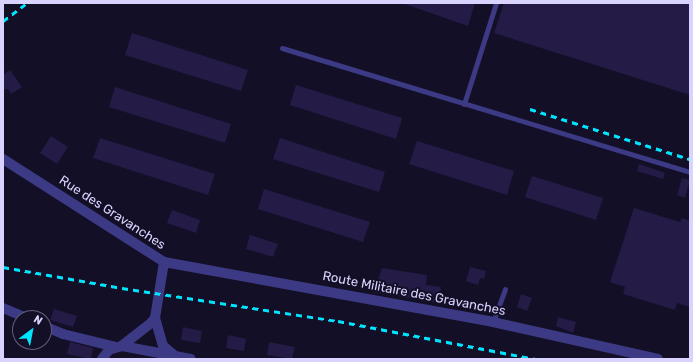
<!DOCTYPE html>
<html>
<head>
<meta charset="utf-8">
<style>
  body { margin:0 }
  #map { position:relative; width:693px; height:362px; overflow:hidden; background:#130f26; font-family:Rubik,sans-serif }
  div>[style] { position:absolute }
  [style*='--x'] { left:calc(var(--x)*1px); top:calc(var(--y)*1px); width:calc(var(--w)*1px); rotate:calc(var(--a)*1deg) }
  .building>* { inset:0; background:#241b47 }
  .service>* { height:5px; margin:-2.5px; padding:0 2.5px; transform-origin:2.5px; border-radius:2.5px; background:#3d3a85 }
  .minor>* { height:10px; margin:-5px; padding:0 5px; transform-origin:5px; border-radius:5px; background:#3d3a85 }
  .rail>* { height:2.5px; margin-top:-1.25px; transform-origin:0; background:repeating-linear-gradient(90deg,#00e5ff 0 6px,transparent 0 11px) }
  span { translate:-50% -50%; white-space:nowrap; text-align:center; line-height:1.15; -webkit-text-stroke:4px #130f26; paint-order:stroke }
  .street-label { font-size:13px; color:#d9d4ff }
  .frame { position:absolute; inset:0; border:4px solid #d9d4ff; pointer-events:none }
  .north { position:absolute; left:12px; top:310px; width:40px; height:40px; box-sizing:border-box; background:#130f26; border:1px solid #625e7d; border-radius:50%; rotate:32deg; font-size:11px; font-weight:700; line-height:16px; text-align:center; color:#d9d4ff }
  .north::after { content:''; display:block; margin:auto; width:14px; height:18px; background:#00e5ff; clip-path:polygon(50% 0,100% 100%,50% 72%,0 100%) }
</style>
</head>
<body>
<div id="map">
  <div class="building">
    <div style="clip-path:polygon(402px 3px,475px 3px,468px 26px)"></div>
    <div style="clip-path:polygon(504px 3px,690px 3px,690px 95px,494px 33px)"></div>
    <div style="clip-path:polygon(132px 33px,248px 70px,241px 91px,125px 55px)"></div>
    <div style="clip-path:polygon(10px 70px,22px 87px,11px 94px,8px 89px,3px 90px,3px 75px)"></div>
    <div style="clip-path:polygon(296px 85px,402px 118px,396px 139px,290px 105px)"></div>
    <div style="clip-path:polygon(115px 87px,231px 124px,225px 143px,109px 107px)"></div>
    <div style="clip-path:polygon(51px 136px,68px 147px,57px 164px,40px 153px)"></div>
    <div style="clip-path:polygon(100px 138px,215px 174px,208px 195px,93px 158px)"></div>
    <div style="clip-path:polygon(280px 138px,385px 172px,379px 192px,273px 159px)"></div>
    <div style="clip-path:polygon(417px 141px,514px 171px,507px 195px,409px 164px)"></div>
    <div style="clip-path:polygon(639px 164px,665px 173px,663px 179px,637px 171px)"></div>
    <div style="clip-path:polygon(532px 176px,603px 198px,596px 220px,525px 197px)"></div>
    <div style="clip-path:polygon(682px 178px,690px 180px,685px 198px,677px 195px)"></div>
    <div style="clip-path:polygon(264px 189px,370px 222px,363px 242px,258px 209px)"></div>
    <div style="clip-path:polygon(634px 208px,680px 222px,682px 218px,690px 221px,690px 307px,677px 303px,675px 310px,623px 294px,625px 287px,610px 282px)"></div>
    <div style="clip-path:polygon(172px 210px,200px 220px,196px 233px,167px 223px)"></div>
    <div style="clip-path:polygon(250px 235px,278px 244px,273px 257px,246px 249px)"></div>
    <div style="clip-path:polygon(470px 267px,486px 271px,484px 279px,480px 278px,478px 285px,466px 281px)"></div>
    <div style="clip-path:polygon(382px 268px,427px 275px,426px 285px,441px 287px,439px 303px,374px 292px)"></div>
    <div style="clip-path:polygon(521px 294px,532px 298px,527px 311px,517px 307px)"></div>
    <div style="clip-path:polygon(54px 309px,77px 316px,73px 327px,50px 320px)"></div>
    <div style="clip-path:polygon(558px 317px,576px 322px,573px 333px,556px 326px)"></div>
    <div style="clip-path:polygon(183px 327px,202px 331px,200px 343px,181px 340px)"></div>
    <div style="clip-path:polygon(228px 335px,246px 339px,244px 351px,226px 348px)"></div>
    <div style="clip-path:polygon(70px 342px,93px 348px,91px 359px,67px 354px)"></div>
    <div style="clip-path:polygon(269px 342px,295px 347px,292px 359px,267px 355px)"></div>
  </div>
  <div class="service">
    <div style="--x:282;--y:48;--w:426;--a:16.9"></div>
    <div style="--x:464;--y:104;--w:106;--a:-72.4"></div>
    <div style="--x:493;--y:322;--w:35;--a:-70"></div>
  </div>
  <div class="minor">
    <div style="--x:3;--y:159;--w:191;--a:32.6"></div>
    <div style="--x:164;--y:262;--w:57;--a:99.1"></div>
    <div style="--x:155;--y:318;--w:6;--a:129"></div>
    <div style="--x:151;--y:323;--w:37;--a:142"></div>
    <div style="--x:122;--y:346;--w:14;--a:163"></div>
    <div style="--x:109;--y:350;--w:11;--a:128"></div>
    <div style="--x:164;--y:262;--w:334;--a:10.3"></div>
    <div style="--x:493;--y:322;--w:169;--a:12.6"></div>
    <div style="--x:3;--y:308;--w:25;--a:23"></div>
    <div style="--x:155;--y:318;--w:29;--a:74"></div>
    <div style="--x:163;--y:346;--w:14;--a:39"></div>
    <div style="--x:44;--y:326;--w:21;--a:23"></div>
    <div style="--x:63;--y:334;--w:55;--a:13.8"></div>
    <div style="--x:122;--y:346;--w:70;--a:10.7"></div>
  </div>
  <div class="rail">
    <div style="--x:3;--y:21;--w:30;--a:-37"></div>
    <div style="--x:530;--y:109;--w:168;--a:17.4"></div>
    <div style="--x:3;--y:267;--w:121;--a:10"></div>
    <div style="--x:122;--y:288;--w:219;--a:8.7"></div>
    <div style="--x:338;--y:321;--w:201;--a:10.9"></div>
  </div>
  <div class="street-label">
    <span style="left:112px;top:213px;rotate:33deg">Rue des Gravanches</span>
    <span style="left:414px;top:294px;rotate:11deg">Route Militaire des Gravanches</span>
  </div>
  <div class="frame"></div>
  <div class="north">N</div>
</div>
</body>
</html>
